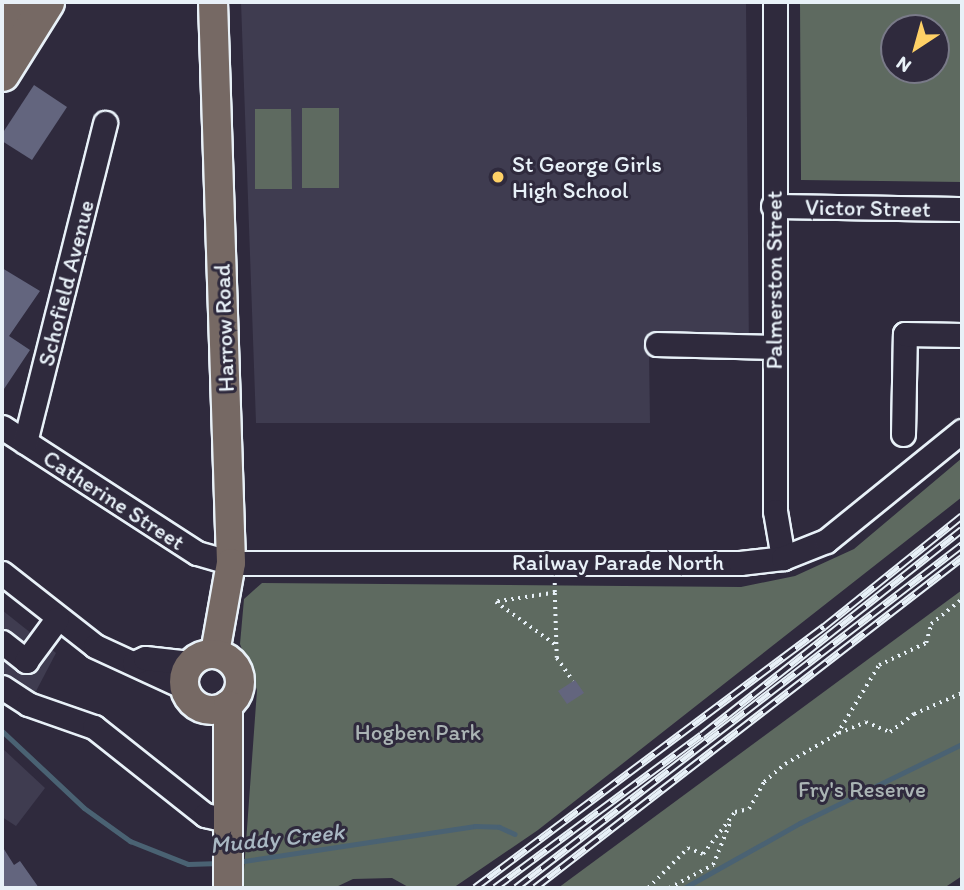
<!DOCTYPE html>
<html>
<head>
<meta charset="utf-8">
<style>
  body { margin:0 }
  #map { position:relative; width:964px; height:890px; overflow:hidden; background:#2f2a3d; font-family:Itim,sans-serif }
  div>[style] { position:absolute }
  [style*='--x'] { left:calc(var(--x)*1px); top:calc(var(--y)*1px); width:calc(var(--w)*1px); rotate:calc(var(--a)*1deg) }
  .built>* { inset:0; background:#3f3c50 }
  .green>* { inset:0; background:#5e6a60 }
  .stream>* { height:5px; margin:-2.5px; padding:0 2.5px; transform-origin:2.5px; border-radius:2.5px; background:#4a6273 }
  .building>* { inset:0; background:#63657e }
  .path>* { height:3.5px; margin-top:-1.75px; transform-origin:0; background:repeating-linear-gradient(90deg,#e8f1f8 0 2px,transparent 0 7px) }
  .roads { filter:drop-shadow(2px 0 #e8f1f8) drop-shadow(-2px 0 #e8f1f8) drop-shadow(0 2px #e8f1f8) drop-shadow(0 -2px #e8f1f8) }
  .minor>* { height:23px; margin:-11.5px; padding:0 11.5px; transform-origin:11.5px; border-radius:11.5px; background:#2f2a3d }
  .major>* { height:28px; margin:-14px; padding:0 14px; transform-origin:14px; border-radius:14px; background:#766964 }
  .major>.ring { margin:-14px; padding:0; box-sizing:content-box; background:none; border:28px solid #766964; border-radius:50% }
  .highway>* { height:33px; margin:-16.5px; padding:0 16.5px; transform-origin:16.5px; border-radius:16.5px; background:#766964 }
  .rail>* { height:8px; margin-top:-4px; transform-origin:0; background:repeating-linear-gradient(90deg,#2f2a3d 0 16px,#e8f1f8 0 32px); box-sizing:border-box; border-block:2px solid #e8f1f8 }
  .dots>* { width:19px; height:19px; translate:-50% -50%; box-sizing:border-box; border:4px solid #2f2a3d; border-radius:50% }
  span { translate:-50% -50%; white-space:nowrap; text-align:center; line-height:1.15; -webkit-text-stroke:6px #2f2a3d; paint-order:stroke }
  .poi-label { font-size:23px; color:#e8f1f8 }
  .left { translate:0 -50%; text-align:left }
  .street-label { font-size:23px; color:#e8f1f8 }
  .park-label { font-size:23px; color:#aab4b4 }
  .water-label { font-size:24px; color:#a9b8c3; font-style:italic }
  .frame { position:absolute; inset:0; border:4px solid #e8f1f8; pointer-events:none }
  .north { position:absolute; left:880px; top:14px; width:70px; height:70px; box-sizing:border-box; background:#2f2a3d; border:2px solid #797a88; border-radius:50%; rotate:216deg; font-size:19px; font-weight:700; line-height:28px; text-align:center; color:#e8f1f8 }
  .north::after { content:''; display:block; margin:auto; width:24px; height:32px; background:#ffd166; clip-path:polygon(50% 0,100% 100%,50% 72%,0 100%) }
</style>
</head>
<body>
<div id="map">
  <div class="built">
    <div style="clip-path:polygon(241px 2px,746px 3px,749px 355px,649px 352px,650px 423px,256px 423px)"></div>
    <div style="clip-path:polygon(2px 610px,56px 653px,34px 695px,2px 674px)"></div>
    <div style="clip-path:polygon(2px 748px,45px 788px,16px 826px,2px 817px)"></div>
  </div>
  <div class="green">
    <div style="clip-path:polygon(evenodd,800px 2px,962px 3px,962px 182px,801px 180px,800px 2px,936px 28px,936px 70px,894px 70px,894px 28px,936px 28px)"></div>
    <div style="clip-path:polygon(302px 108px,339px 108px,339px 188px,302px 188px)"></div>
    <div style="clip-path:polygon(255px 109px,291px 109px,292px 189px,255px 189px)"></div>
    <div style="clip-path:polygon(962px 458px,962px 497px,538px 830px,453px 888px,410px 888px,392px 878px,353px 879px,334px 888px,246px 888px,243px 884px,257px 690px,240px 644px,244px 599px,262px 583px,741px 587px,795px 576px,854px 549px)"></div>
    <div style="clip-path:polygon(962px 590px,962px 876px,944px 888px,558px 888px)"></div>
  </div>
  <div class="stream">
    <div style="--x:2;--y:731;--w:112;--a:43.2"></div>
    <div style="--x:84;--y:808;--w:57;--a:35.7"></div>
    <div style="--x:130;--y:841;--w:62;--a:21.6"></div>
    <div style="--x:188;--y:864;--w:32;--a:-2"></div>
    <div style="--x:237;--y:862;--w:241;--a:-8.6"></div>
    <div style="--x:475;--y:826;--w:24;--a:2"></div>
    <div style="--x:499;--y:827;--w:17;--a:24"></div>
    <div style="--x:684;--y:888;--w:133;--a:-29.3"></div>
    <div style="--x:800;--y:823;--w:180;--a:-26"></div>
  </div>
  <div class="building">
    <div style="clip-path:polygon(34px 85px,67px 107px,32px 160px,2px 141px,2px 134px)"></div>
    <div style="clip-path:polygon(2px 268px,40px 291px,9px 336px,30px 350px,2px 392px)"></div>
    <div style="clip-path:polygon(575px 680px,584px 693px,567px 704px,558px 691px)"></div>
    <div style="clip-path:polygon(2px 846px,14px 865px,20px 861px,39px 888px,2px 888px)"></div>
  </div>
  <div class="path">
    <div style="--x:555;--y:583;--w:10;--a:90"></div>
    <div style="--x:555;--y:593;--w:60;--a:171.3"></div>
    <div style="--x:496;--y:602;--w:74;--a:35.6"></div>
    <div style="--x:555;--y:593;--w:65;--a:88.2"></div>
    <div style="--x:557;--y:658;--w:28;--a:55"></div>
    <div style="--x:839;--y:733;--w:29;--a:-22"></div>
    <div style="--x:866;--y:722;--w:26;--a:23"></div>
    <div style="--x:890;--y:732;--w:30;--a:-37"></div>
    <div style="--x:914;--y:714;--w:52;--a:-23.6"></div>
    <div style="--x:648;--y:888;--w:57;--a:-45"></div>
    <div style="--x:688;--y:848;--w:16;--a:22"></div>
    <div style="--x:703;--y:854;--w:53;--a:-52.7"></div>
    <div style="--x:735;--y:812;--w:14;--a:-12"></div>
    <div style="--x:749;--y:809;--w:31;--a:-61"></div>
    <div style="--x:764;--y:782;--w:28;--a:-41"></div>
    <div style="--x:785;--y:764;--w:60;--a:-30"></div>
    <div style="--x:837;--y:734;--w:81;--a:-58.7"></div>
    <div style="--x:879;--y:665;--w:52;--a:-25.1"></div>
    <div style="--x:926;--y:643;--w:20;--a:-75"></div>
    <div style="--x:931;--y:624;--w:40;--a:-39"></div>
    <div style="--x:669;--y:888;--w:50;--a:-27.6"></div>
    <div style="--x:713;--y:865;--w:48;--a:-68.2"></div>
  </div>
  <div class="roads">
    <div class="minor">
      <div style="--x:775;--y:2;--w:509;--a:90"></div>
      <div style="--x:775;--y:511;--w:48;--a:80.3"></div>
      <div style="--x:773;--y:206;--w:189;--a:0.9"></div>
      <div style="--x:657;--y:344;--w:117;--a:1.5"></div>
      <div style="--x:2;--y:427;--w:232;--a:32.9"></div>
      <div style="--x:197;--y:553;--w:35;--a:16"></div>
      <div style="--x:231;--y:563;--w:509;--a:0"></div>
      <div style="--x:740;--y:563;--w:43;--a:-6.6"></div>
      <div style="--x:783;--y:558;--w:46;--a:-21.6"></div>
      <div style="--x:826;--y:541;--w:175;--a:-39"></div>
      <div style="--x:903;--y:434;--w:100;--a:-88.9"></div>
      <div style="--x:905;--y:334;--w:57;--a:1"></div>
      <div style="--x:25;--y:442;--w:329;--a:-75.9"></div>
      <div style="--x:2;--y:573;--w:118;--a:38.1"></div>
      <div style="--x:95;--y:646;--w:98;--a:24.7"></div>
      <div style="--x:2;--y:642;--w:31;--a:38"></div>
      <div style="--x:26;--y:661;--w:52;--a:-53.6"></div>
      <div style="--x:134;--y:663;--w:12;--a:-24"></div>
      <div style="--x:145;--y:658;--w:45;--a:6.3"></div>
      <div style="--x:2;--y:687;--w:31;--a:33"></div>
      <div style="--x:28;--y:704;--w:70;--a:19.2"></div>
      <div style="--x:94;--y:727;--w:142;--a:38.4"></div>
      <div style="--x:205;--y:815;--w:22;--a:13"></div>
    </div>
    <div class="major">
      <div style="--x:213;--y:2;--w:561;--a:88.16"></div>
      <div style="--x:231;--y:563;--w:91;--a:100.1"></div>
      <div class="ring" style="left:184px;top:654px;width:28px;height:28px"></div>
      <div style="--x:228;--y:705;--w:183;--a:90"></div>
    </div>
    <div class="highway">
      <div style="--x:2;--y:27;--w:29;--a:-59"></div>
      <div style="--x:2;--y:74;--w:85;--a:-58"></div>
    </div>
  </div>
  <div class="rail">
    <div style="--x:475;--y:888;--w:436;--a:-36.8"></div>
    <div style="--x:824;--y:627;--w:177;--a:-38.8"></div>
    <div style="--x:495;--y:888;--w:257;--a:-36.5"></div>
    <div style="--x:702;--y:735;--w:331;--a:-38.3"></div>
    <div style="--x:516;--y:888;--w:563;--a:-37.56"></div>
    <div style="--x:535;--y:888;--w:540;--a:-37.7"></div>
  </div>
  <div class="dots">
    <div style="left:498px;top:177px;background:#ffd166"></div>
  </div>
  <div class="poi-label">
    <span class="left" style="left:512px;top:177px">St George Girls<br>High School</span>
  </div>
  <div class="street-label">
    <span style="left:868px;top:208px;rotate:1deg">Victor Street</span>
    <span style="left:774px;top:280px;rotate:-90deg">Palmerston Street</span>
    <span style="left:66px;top:283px;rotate:-76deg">Schofield Avenue</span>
    <span style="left:224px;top:328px;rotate:-92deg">Harrow Road</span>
    <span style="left:114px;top:500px;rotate:33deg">Catherine Street</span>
    <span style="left:618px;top:562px">Railway Parade North</span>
  </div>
  <div class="park-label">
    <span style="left:418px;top:732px">Hogben Park</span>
    <span style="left:862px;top:789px">Fry's Reserve</span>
  </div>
  <div class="water-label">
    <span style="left:277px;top:838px;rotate:-6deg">Muddy Creek</span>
  </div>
  <div class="frame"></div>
  <div class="north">N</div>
</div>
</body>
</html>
